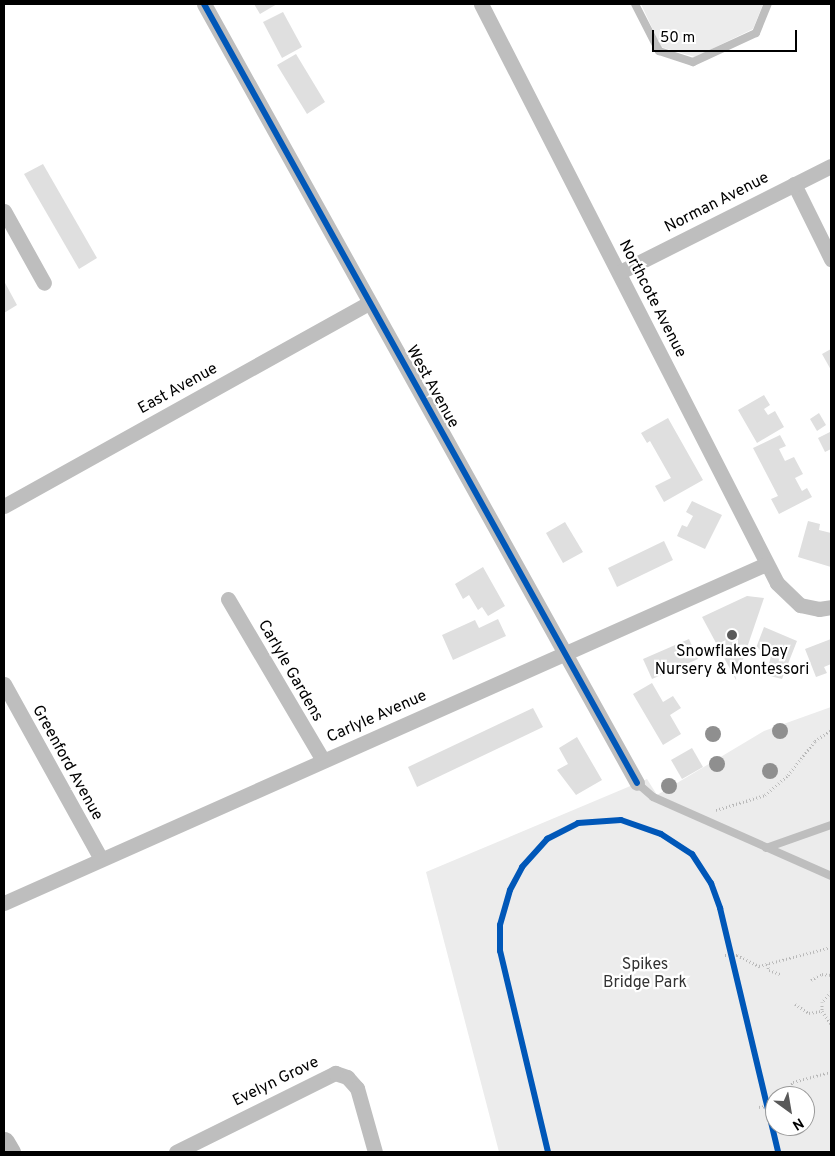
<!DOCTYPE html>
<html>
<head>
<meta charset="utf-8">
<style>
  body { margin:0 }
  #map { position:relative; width:835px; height:1156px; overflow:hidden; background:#fff; font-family:Overpass,sans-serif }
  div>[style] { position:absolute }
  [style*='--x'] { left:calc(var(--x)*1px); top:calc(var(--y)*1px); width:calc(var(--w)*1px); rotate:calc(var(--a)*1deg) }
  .green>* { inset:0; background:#ececec }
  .building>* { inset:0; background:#dfdfdf }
  .path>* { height:3px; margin-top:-1.5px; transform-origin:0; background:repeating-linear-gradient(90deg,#b9b9b9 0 1px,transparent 0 3.5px) }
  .lane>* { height:8px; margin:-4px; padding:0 4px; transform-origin:4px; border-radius:4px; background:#bebebe }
  .street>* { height:15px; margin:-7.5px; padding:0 7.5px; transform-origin:7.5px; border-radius:7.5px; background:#bebebe }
  .secondary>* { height:21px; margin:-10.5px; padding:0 10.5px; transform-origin:10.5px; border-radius:10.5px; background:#b8b8b8 }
  .cycleway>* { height:6px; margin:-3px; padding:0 3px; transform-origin:3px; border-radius:3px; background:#0057b8 }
  .trees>* { width:16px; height:16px; margin:-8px; border-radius:50%; background:#8f8f8f }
  .dots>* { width:14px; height:14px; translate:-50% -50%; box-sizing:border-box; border:2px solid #fff; border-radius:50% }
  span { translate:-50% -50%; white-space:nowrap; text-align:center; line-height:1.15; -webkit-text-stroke:4.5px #fff; paint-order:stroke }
  .street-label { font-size:16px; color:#000 }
  .poi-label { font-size:16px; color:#000 }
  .park-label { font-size:16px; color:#333 }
  .frame { position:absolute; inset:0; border:5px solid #000; pointer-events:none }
  .north { position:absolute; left:765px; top:1086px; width:50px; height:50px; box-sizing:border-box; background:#fff; border:1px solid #999; border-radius:50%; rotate:148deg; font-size:14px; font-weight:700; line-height:20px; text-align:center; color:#000 }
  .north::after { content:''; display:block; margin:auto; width:18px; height:22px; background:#595959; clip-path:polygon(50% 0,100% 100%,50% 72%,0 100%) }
  .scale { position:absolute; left:652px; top:30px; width:145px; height:22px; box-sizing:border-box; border:2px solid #000; border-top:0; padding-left:6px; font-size:15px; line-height:18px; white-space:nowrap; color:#000; -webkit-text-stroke:4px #fff; paint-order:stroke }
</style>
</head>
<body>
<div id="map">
  <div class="green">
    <div style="clip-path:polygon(641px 4px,763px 4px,753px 29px,695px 57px,661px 47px)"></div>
    <div style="clip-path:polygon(evenodd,831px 707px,831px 1152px,499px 1152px,426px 872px,647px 779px,657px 795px,764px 731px,831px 707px,775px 1096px,805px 1096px,805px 1126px,775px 1126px,775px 1096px)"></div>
  </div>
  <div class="building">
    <div style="clip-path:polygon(254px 4px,277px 4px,260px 14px)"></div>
    <div style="clip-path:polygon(283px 12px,302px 47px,282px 58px,263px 22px)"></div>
    <div style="clip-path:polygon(296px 54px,325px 102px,307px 114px,277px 65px)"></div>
    <div style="clip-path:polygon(43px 164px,97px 258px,79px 269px,24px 174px)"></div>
    <div style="clip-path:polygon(4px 281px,17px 305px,4px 313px)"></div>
    <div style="clip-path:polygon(831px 349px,831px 370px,822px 354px)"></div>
    <div style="clip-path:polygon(764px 395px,770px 405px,764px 409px,768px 415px,775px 411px,784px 427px,757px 443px,738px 410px)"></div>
    <div style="clip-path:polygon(819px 413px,826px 425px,817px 431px,810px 419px)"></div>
    <div style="clip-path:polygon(668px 418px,703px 480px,664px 502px,655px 486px,671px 478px,650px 441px,647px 443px,641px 433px)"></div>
    <div style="clip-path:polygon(830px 432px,831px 449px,825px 452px,818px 438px)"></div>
    <div style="clip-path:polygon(780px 435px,786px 446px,779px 449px,785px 461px,794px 457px,803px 474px,795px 478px,802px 491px,807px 488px,812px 497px,779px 514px,771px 499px,778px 496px,753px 448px)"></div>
    <div style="clip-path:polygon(692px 501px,722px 515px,705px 549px,677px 536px,682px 525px,687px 527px,693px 516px,686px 512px)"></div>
    <div style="clip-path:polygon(808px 521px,820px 524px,819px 530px,831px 533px,831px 567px,798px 557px)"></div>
    <div style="clip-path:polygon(565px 522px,583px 552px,563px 563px,546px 533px)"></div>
    <div style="clip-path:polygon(664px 541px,673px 560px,617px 587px,608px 568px)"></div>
    <div style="clip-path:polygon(483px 567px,505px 606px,488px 616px,482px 607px,478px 610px,469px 595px,463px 599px,455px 584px)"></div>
    <div style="clip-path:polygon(747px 596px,764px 598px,736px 680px,702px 617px)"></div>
    <div style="clip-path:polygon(498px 619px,506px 636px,453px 660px,442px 635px,475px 620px,479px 628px)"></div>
    <div style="clip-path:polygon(764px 627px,797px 641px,782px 679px,766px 675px,771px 656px,784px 660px,756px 648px)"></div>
    <div style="clip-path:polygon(689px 639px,698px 659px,652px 679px,643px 659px)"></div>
    <div style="clip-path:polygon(831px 639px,831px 664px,824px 667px,827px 673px,816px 677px,805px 649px)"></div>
    <div style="clip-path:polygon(652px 683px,663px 702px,673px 696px,681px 708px,670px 715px,681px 734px,663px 745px,633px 694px)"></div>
    <div style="clip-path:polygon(533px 708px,543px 727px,417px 787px,408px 767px)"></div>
    <div style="clip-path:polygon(577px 737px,602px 780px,576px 795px,557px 770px,568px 764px,559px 748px)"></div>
    <div style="clip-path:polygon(692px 748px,703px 767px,682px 779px,671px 760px)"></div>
  </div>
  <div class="path">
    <div style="--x:716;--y:810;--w:51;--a:-17"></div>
    <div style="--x:765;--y:795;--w:30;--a:-41"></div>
    <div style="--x:788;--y:775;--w:43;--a:-51.5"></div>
    <div style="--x:815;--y:741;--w:19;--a:-35"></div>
    <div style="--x:725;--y:955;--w:12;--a:0"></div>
    <div style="--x:737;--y:955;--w:25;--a:27"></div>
    <div style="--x:759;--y:966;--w:74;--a:-14.8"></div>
    <div style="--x:767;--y:964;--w:6;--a:72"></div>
    <div style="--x:769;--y:970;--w:12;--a:20"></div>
    <div style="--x:811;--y:980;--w:13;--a:-29"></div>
    <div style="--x:822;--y:974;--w:9;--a:6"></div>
    <div style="--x:831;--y:992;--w:13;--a:132"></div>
    <div style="--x:822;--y:1002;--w:9;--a:90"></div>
    <div style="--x:822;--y:1011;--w:16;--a:55"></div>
    <div style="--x:795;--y:1004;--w:17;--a:33"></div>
    <div style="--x:809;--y:1013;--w:13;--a:-9"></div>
    <div style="--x:784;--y:1096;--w:17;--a:-57"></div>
    <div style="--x:793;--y:1082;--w:39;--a:-15"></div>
    <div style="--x:759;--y:1107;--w:16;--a:-7"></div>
  </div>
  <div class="lane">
    <div style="--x:635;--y:4;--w:53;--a:62.9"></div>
    <div style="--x:659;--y:51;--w:36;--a:18"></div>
    <div style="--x:693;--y:62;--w:69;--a:-24.7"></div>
    <div style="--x:756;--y:33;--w:31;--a:-68"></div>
    <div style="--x:637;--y:783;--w:21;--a:41"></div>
    <div style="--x:653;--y:797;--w:195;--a:23.9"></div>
    <div style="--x:766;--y:848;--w:69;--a:-19.5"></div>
  </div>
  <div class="street">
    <div style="--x:204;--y:4;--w:891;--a:60.93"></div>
    <div style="--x:481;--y:4;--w:650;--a:62.92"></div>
    <div style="--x:777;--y:583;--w:32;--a:44"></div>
    <div style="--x:800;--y:605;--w:19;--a:12"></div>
    <div style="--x:819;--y:609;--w:12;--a:-9"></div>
    <div style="--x:794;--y:184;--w:84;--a:63.7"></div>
    <div style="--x:4;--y:211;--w:82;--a:60.9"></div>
    <div style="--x:620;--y:272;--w:236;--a:-26.7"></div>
    <div style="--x:4;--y:506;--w:418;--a:-29.1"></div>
    <div style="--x:228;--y:599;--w:187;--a:59.5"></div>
    <div style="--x:4;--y:684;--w:200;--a:61"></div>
    <div style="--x:4;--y:903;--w:834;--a:-23.98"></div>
    <div style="--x:176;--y:1152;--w:178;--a:-26.4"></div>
    <div style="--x:335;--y:1073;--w:13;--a:18"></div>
    <div style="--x:347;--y:1077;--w:15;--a:48"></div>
    <div style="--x:357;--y:1088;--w:66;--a:74.3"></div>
  </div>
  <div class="secondary">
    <div style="--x:4;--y:1142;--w:12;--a:59"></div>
  </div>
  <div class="cycleway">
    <div style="--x:204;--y:4;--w:891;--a:60.93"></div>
    <div style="--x:548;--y:1152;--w:207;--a:-103.4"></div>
    <div style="--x:500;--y:951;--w:26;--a:-90"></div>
    <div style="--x:500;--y:925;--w:36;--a:-74"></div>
    <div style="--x:510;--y:890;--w:26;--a:-62"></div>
    <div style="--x:522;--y:867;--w:38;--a:-48"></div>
    <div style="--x:547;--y:839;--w:35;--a:-27"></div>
    <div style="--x:578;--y:823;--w:43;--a:-4"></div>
    <div style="--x:621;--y:820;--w:42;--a:19.3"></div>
    <div style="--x:661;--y:834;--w:37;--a:33"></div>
    <div style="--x:692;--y:854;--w:35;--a:57"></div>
    <div style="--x:711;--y:883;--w:27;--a:70"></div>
    <div style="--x:720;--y:908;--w:251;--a:76.6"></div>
  </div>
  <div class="trees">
    <div style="left:780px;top:731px"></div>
    <div style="left:713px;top:734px"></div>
    <div style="left:717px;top:764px"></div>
    <div style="left:770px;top:771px"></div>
    <div style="left:669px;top:786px"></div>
  </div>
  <div class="dots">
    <div style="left:732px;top:635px;background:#595959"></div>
  </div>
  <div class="street-label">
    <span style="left:717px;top:203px;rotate:-27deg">Norman Avenue</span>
    <span style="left:652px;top:299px;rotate:63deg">Northcote Avenue</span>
    <span style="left:432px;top:387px;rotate:61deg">West Avenue</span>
    <span style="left:178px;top:389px;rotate:-29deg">East Avenue</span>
    <span style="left:290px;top:671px;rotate:60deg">Carlyle Gardens</span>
    <span style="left:377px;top:717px;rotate:-24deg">Carlyle Avenue</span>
    <span style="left:67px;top:763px;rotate:61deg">Greenford Avenue</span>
    <span style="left:276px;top:1082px;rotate:-26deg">Evelyn Grove</span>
  </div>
  <div class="poi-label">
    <span style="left:732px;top:661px">Snowflakes Day<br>Nursery &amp; Montessori</span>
  </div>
  <div class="park-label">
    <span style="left:645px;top:974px">Spikes<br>Bridge Park</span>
  </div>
  <div class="frame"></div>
  <div class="north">N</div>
  <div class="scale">50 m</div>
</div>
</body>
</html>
